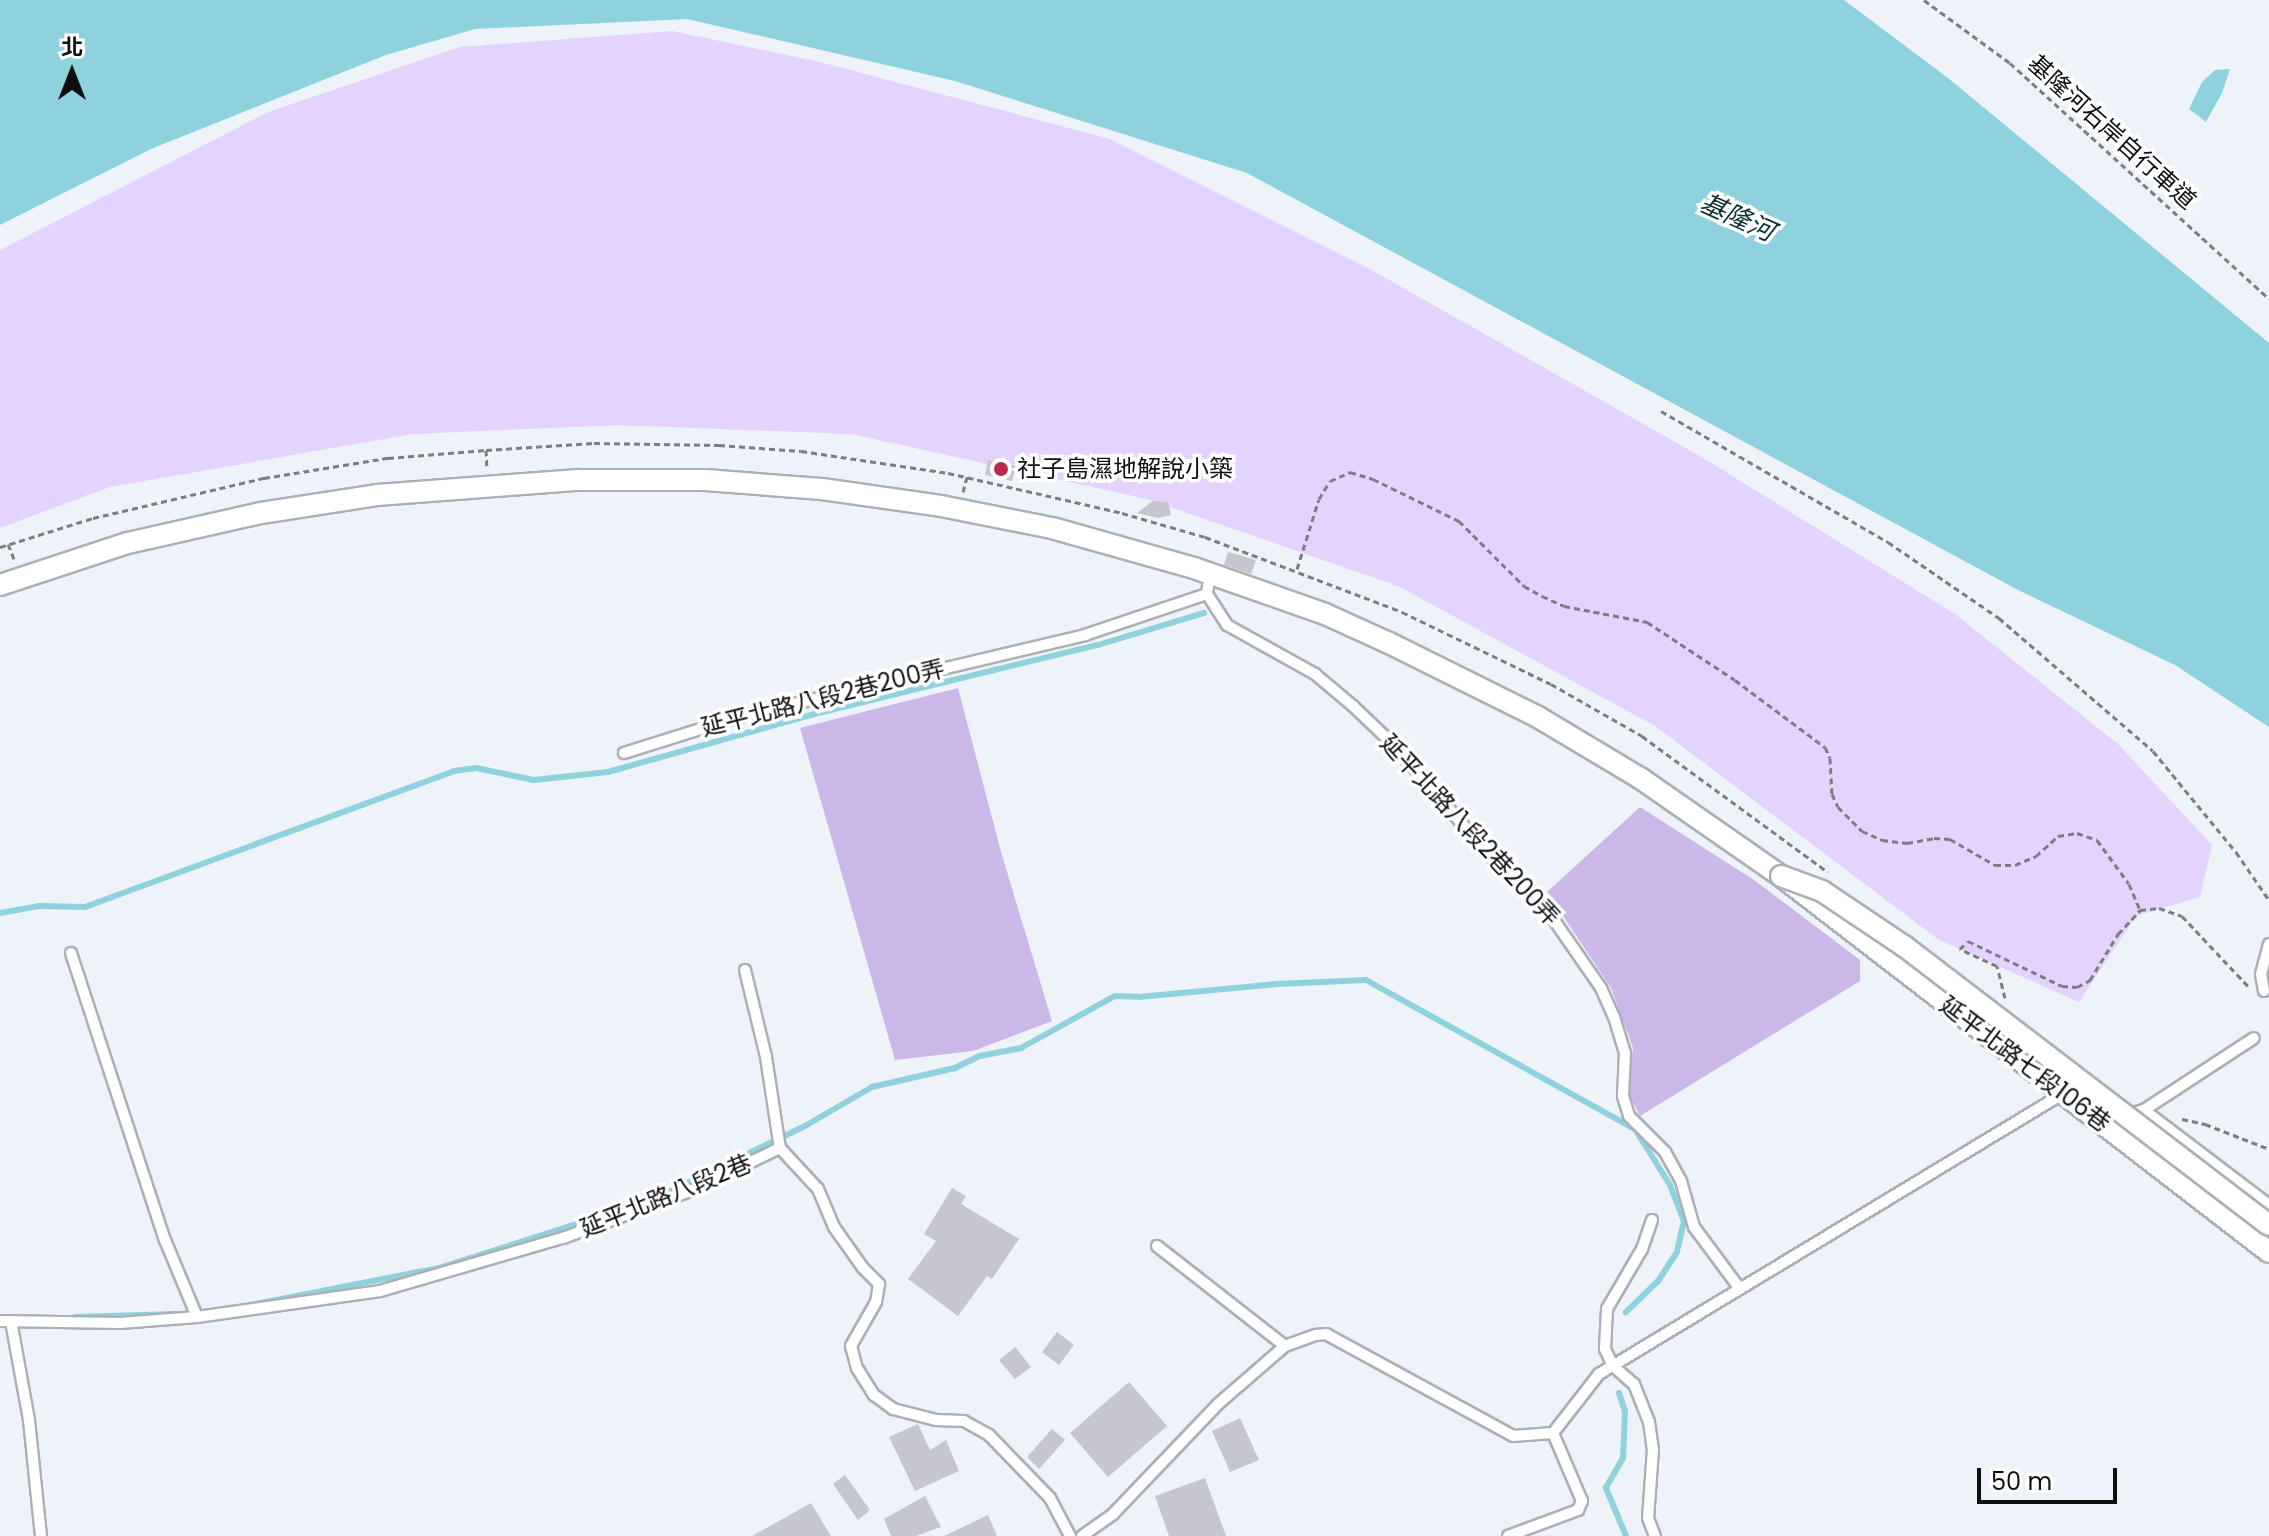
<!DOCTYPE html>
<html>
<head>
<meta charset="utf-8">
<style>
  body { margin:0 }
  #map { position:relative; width:2269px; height:1536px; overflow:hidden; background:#edf3f9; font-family:Poppins,"Noto Sans TC",sans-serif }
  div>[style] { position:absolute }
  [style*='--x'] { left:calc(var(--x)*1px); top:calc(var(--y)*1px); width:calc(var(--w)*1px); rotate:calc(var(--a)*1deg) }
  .green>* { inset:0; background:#e4d3ff }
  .forest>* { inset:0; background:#cbb7e8 }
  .water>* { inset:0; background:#8dd2dc }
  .stream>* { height:6px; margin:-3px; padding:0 3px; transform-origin:3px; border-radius:3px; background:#8dd2dc }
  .building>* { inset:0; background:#c5c6ce }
  .path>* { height:3px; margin-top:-1.5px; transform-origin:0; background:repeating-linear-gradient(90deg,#7a7e82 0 6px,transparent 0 10px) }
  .roads { filter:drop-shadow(2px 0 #abb0b6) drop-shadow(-2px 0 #abb0b6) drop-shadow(0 2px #abb0b6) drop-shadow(0 -2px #abb0b6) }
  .lane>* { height:10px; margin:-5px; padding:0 5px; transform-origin:5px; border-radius:5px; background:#fff }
  .street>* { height:20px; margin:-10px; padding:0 10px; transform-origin:10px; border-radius:10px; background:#fff }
  .bridges { filter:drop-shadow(2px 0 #abb0b6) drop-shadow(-2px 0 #abb0b6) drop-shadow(0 2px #abb0b6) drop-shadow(0 -2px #abb0b6) }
  .street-bridge>* { height:20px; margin:-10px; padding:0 10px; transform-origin:10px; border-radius:10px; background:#fff }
  .dots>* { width:22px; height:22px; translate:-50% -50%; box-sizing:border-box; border:4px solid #fff; border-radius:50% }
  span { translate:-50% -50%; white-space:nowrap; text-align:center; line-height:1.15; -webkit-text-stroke:7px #fff; paint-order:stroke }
  .street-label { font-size:24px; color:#0d0f11 }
  .poi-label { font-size:24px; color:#0d0f11 }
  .left { translate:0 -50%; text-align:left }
  .water-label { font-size:26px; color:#0d3035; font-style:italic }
  .north { position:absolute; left:32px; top:32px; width:80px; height:80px; -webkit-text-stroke:6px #fff; paint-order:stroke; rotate:0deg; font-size:22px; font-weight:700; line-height:32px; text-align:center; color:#0d0f11 }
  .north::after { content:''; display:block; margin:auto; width:28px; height:36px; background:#0d0f11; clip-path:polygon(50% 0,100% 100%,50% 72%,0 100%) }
  .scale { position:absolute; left:1977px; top:1468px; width:140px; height:36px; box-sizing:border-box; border:4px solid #0d0f11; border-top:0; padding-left:10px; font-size:24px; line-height:28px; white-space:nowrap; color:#0d0f11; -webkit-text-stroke:6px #fff; paint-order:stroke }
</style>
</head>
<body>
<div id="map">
  <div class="green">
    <div style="clip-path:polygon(672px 31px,820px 62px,1110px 139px,1370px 269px,1700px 456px,1955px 614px,2118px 744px,2212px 845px,2200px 897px,2136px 916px,2079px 1002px,1939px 940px,1655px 726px,1398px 586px,1147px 499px,851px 434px,619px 425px,413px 434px,110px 487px,0 528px,0 250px,268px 112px,460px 47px)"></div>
  </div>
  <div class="forest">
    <div style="clip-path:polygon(958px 688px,1001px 852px,1052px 1021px,973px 1051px,895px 1060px,800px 728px)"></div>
    <div style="clip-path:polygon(1640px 807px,1754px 880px,1860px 960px,1860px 981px,1640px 1116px,1627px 1091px,1633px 1048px,1611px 988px,1547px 892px)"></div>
  </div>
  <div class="water">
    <div style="clip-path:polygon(0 0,1844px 0,1948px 78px,2269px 343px,2269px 727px,2175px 665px,2018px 590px,1247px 173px,955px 81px,687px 19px,475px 29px,386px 55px,151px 149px,0 225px)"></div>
    <div style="clip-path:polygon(2230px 69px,2222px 93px,2206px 122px,2189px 109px,2202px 82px,2215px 70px)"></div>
  </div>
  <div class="stream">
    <div style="--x:0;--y:913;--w:40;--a:-10"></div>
    <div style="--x:39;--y:906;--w:46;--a:1.2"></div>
    <div style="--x:85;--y:907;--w:393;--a:-20.2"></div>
    <div style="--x:454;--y:771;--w:22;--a:-8"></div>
    <div style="--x:476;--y:768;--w:59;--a:11.7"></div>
    <div style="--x:534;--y:780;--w:74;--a:-6.2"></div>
    <div style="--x:608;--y:772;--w:214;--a:-15.7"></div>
    <div style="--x:814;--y:714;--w:292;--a:-13.7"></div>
    <div style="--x:1098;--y:645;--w:111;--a:-16.8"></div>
    <div style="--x:250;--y:1305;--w:193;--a:-11.1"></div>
    <div style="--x:439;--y:1268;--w:224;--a:-17.7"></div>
    <div style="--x:652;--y:1200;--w:170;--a:-25.8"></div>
    <div style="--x:805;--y:1126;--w:78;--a:-30.2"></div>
    <div style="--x:872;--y:1087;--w:85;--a:-12.9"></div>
    <div style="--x:955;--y:1068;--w:28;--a:-26"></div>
    <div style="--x:980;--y:1056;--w:42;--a:-11"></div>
    <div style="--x:1021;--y:1048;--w:107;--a:-29"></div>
    <div style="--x:1115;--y:996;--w:24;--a:2"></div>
    <div style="--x:1139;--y:997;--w:139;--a:-5.4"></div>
    <div style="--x:1277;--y:984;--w:89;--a:-2.6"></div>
    <div style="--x:1366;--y:980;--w:308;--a:29"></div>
    <div style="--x:1635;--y:1129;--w:66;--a:58"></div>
    <div style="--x:1670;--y:1185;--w:39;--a:69"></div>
    <div style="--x:1684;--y:1221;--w:32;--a:103"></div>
    <div style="--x:1677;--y:1252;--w:35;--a:123"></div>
    <div style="--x:1658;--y:1281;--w:45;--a:135.9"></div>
    <div style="--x:75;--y:1317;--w:100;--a:-1.7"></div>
    <div style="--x:1619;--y:1393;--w:19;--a:72"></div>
    <div style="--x:1625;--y:1411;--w:47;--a:92.4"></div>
    <div style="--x:1623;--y:1458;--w:34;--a:120"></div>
    <div style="--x:1606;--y:1488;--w:52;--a:67.4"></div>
  </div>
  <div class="building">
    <div style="clip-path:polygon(988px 460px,1016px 466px,1012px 481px,985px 475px)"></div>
    <div style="clip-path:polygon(1153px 501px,1168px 502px,1171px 515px,1158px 518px,1137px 513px)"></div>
    <div style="clip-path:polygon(1228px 552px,1256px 560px,1251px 574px,1224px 565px)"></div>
    <div style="clip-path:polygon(952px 1188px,966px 1196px,961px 1204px,1019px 1239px,992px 1279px,987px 1276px,958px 1316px,908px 1279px,936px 1241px,924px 1234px)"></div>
    <div style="clip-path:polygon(1057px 1332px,1074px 1345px,1059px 1365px,1042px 1352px)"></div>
    <div style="clip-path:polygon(1015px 1347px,1031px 1367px,1015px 1379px,999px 1360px)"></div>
    <div style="clip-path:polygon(1129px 1382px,1167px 1426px,1108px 1477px,1070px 1433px)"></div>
    <div style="clip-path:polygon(1240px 1418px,1259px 1460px,1230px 1472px,1212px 1431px)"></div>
    <div style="clip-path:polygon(918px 1424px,930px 1450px,946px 1440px,959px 1471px,915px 1491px,889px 1437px)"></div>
    <div style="clip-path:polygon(1052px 1429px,1065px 1440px,1039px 1469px,1027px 1457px)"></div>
    <div style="clip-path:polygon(845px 1475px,870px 1510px,858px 1520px,833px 1484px)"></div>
    <div style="clip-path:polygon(1205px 1478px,1226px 1536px,1169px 1536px,1155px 1496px)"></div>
    <div style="clip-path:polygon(925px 1496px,941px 1527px,916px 1536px,891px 1536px,884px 1519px)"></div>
    <div style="clip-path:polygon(811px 1503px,831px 1536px,752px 1536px)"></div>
    <div style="clip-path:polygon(988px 1515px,997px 1536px,944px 1536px)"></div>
  </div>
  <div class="path">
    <div style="--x:1924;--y:0;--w:107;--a:36.2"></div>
    <div style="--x:2010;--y:63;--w:350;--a:42.3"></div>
    <div style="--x:1661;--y:411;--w:262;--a:30"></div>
    <div style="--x:1888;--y:542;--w:135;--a:34.4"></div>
    <div style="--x:1999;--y:618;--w:203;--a:40.8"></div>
    <div style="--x:2153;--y:751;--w:131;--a:50.6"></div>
    <div style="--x:2236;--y:852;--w:58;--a:55.5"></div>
    <div style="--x:486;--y:450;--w:18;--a:87"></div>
    <div style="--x:963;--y:492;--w:16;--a:-75"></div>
    <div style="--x:8;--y:544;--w:16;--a:68"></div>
    <div style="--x:0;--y:547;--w:97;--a:-17.3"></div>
    <div style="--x:93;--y:518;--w:176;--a:-13.2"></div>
    <div style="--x:264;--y:478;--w:126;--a:-9.2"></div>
    <div style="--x:388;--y:458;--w:98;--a:-4.7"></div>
    <div style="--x:486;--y:450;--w:108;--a:-3.7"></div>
    <div style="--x:594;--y:443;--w:125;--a:0.9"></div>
    <div style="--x:719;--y:445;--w:82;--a:4.2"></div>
    <div style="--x:801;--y:451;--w:149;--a:8.5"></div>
    <div style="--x:948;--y:473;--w:179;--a:12.9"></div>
    <div style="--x:1122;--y:513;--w:86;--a:16.1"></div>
    <div style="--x:1205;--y:537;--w:211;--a:20.8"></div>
    <div style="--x:1402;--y:612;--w:165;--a:25.8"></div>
    <div style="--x:1551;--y:684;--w:105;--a:29.7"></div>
    <div style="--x:1642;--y:736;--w:230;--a:36.2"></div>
    <div style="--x:1297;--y:569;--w:73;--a:-72.6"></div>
    <div style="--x:1319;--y:499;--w:21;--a:-59"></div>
    <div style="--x:1330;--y:481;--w:22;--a:-24"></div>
    <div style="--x:1350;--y:472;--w:24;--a:17"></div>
    <div style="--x:1373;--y:479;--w:96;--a:26"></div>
    <div style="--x:1459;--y:521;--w:92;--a:45"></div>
    <div style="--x:1524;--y:586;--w:21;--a:29"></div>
    <div style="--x:1542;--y:596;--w:24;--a:24"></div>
    <div style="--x:1564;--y:606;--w:85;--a:10.9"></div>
    <div style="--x:1647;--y:622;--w:105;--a:33.4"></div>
    <div style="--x:1735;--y:680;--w:112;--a:36.7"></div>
    <div style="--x:1825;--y:747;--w:12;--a:66"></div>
    <div style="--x:1830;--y:758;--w:36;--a:87"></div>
    <div style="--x:1832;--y:794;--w:14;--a:65"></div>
    <div style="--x:1838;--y:807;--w:34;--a:45"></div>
    <div style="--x:1862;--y:831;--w:22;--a:24"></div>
    <div style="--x:1882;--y:840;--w:25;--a:7"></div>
    <div style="--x:1907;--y:843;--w:27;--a:-10"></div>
    <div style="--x:1934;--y:838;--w:16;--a:4"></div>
    <div style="--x:1950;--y:839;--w:52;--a:30"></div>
    <div style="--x:1995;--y:865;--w:20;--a:0"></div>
    <div style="--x:2015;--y:865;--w:23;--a:-23"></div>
    <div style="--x:2036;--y:856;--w:30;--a:-42"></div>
    <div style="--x:2058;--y:836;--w:19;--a:-9"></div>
    <div style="--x:2077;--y:833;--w:21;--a:19"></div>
    <div style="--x:2097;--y:840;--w:54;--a:54"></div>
    <div style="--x:2129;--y:884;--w:28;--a:67"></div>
    <div style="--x:2005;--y:998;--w:33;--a:-104"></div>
    <div style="--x:1997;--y:966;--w:41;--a:-155.3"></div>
    <div style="--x:1960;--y:949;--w:11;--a:-45"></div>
    <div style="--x:1968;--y:941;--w:104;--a:25.6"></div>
    <div style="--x:2062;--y:986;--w:15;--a:4"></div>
    <div style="--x:2077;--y:987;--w:15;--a:-28"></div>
    <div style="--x:2090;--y:980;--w:54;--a:-58.7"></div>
    <div style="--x:2118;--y:934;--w:33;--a:-47"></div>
    <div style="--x:2140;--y:910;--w:19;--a:-6"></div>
    <div style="--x:2159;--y:908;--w:24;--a:19"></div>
    <div style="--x:2182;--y:916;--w:96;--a:46.7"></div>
    <div style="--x:2182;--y:1119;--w:24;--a:12"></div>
    <div style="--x:2205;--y:1124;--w:69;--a:21.3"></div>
  </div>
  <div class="roads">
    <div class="lane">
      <div style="--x:1210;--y:574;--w:20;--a:99"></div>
      <div style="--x:1207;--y:594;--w:37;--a:57"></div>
      <div style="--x:1227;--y:625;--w:101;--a:29.1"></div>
      <div style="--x:1315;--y:674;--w:50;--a:40.1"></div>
      <div style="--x:1353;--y:706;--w:57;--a:43.6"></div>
      <div style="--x:1394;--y:745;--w:155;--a:49.2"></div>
      <div style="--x:1495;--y:862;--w:55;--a:39.1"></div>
      <div style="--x:1538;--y:897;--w:111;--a:55.3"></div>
      <div style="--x:1601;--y:988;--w:32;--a:66"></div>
      <div style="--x:1614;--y:1017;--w:38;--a:73"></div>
      <div style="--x:1625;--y:1053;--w:43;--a:92.7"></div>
      <div style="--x:1623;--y:1096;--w:21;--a:73"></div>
      <div style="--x:1629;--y:1116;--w:51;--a:45"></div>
      <div style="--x:1665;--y:1152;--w:33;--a:61"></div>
      <div style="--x:1681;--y:1181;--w:48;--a:74.2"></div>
      <div style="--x:1694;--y:1227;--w:77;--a:53.4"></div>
      <div style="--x:624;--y:753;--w:121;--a:-17.4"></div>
      <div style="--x:739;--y:717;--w:356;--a:-13.3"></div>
      <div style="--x:1085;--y:635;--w:129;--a:-18.6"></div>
      <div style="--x:71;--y:953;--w:302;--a:71.9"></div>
      <div style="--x:165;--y:1240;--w:83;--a:67.4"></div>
      <div style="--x:745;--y:970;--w:89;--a:76.4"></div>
      <div style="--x:766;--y:1057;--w:92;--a:81.3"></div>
      <div style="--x:2264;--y:991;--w:17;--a:-100"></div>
      <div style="--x:2261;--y:974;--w:31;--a:-75"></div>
      <div style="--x:2144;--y:1110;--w:157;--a:37.2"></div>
      <div style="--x:2129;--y:1114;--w:16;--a:-15"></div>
      <div style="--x:2144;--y:1110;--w:131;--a:-33.2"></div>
      <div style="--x:780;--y:1148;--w:56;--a:47.2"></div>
      <div style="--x:818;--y:1189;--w:41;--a:67.2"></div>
      <div style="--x:834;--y:1227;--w:50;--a:54.7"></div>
      <div style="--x:863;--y:1268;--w:23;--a:45"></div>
      <div style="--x:879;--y:1284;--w:18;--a:99"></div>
      <div style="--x:876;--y:1302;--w:51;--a:119.6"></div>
      <div style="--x:851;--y:1346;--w:23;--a:75"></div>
      <div style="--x:857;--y:1368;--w:32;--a:58"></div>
      <div style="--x:874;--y:1395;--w:24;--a:36"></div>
      <div style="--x:893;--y:1409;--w:44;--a:14.3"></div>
      <div style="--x:936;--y:1420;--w:28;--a:2"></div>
      <div style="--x:964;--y:1421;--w:29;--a:29"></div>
      <div style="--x:989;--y:1435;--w:88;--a:45.9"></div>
      <div style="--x:1050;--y:1498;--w:43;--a:62.2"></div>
      <div style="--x:1652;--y:1220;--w:31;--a:109"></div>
      <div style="--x:1642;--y:1249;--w:69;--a:120.3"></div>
      <div style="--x:1607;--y:1309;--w:40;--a:92.9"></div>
      <div style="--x:1605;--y:1349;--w:19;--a:65"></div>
      <div style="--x:1613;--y:1366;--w:28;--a:41"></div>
      <div style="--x:1634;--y:1384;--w:41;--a:68.5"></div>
      <div style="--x:1649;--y:1422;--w:27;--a:82"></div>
      <div style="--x:1653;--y:1449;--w:69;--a:94.1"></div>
      <div style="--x:1648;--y:1518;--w:19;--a:69"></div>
      <div style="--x:1157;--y:1246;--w:162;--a:38"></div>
      <div style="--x:0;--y:1321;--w:120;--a:1"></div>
      <div style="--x:120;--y:1323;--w:77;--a:-4.5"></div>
      <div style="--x:197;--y:1317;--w:185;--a:-8.1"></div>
      <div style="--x:380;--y:1291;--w:191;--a:-16.2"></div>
      <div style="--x:563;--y:1238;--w:139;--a:-20.3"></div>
      <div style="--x:693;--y:1190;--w:97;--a:-25.8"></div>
      <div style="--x:11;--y:1321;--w:101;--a:79.7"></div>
      <div style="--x:29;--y:1420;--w:117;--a:84.1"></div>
      <div style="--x:1082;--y:1536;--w:38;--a:-35"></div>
      <div style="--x:1113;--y:1514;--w:152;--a:-46.3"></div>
      <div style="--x:1218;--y:1404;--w:89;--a:-40.9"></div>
      <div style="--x:1285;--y:1346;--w:33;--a:-20"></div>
      <div style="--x:1316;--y:1335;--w:10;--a:-6"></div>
      <div style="--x:1326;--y:1334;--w:213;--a:28.6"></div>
      <div style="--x:1513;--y:1436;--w:40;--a:-4.3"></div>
      <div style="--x:1553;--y:1433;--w:75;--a:-52.1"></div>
      <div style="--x:1599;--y:1374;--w:543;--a:-31.14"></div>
      <div style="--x:1508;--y:1536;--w:75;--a:-20.4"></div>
      <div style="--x:1578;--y:1510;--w:10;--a:-66"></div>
      <div style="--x:1582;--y:1501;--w:74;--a:-113.1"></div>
    </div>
    <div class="street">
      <div style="--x:0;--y:585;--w:135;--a:-18.2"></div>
      <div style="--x:128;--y:543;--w:136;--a:-12.7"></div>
      <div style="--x:261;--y:513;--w:117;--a:-8.8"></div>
      <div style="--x:377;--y:495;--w:202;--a:-4.3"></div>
      <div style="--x:578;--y:480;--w:127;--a:0"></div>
      <div style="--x:705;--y:480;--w:117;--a:4.4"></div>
      <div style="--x:822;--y:489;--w:120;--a:8.1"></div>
      <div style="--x:941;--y:506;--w:113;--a:11.2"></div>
      <div style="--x:1052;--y:528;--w:148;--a:15.7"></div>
      <div style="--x:1194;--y:568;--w:139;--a:19.3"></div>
      <div style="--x:1325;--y:614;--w:70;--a:24.4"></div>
      <div style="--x:1389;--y:643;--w:166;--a:26.4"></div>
      <div style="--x:1538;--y:717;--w:119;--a:30.9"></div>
      <div style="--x:1640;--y:778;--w:172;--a:34.8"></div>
      <div style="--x:1781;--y:876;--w:616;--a:37.61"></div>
    </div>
  </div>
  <div class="bridges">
    <div class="street-bridge">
      <div style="--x:1781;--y:876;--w:44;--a:20.1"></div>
      <div style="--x:1822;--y:891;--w:99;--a:33.9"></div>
      <div style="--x:1904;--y:946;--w:459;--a:37.4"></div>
    </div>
  </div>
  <div class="dots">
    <div style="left:1001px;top:469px;background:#bb2a4a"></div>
  </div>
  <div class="street-label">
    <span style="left:2112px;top:132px;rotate:42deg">基隆河右岸自行車道</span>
    <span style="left:823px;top:698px;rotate:-14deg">延平北路八段2巷200弄</span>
    <span style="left:1470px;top:830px;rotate:47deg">延平北路八段2巷200弄</span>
    <span style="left:2025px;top:1064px;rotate:37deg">延平北路七段106巷</span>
    <span style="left:666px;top:1196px;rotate:-22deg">延平北路八段2巷</span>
  </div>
  <div class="poi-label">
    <span class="left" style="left:1017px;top:469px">社子島濕地解說小築</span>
  </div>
  <div class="water-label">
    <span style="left:1737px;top:218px;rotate:24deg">基隆河</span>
  </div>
  <div class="north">北</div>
  <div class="scale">50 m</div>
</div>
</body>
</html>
